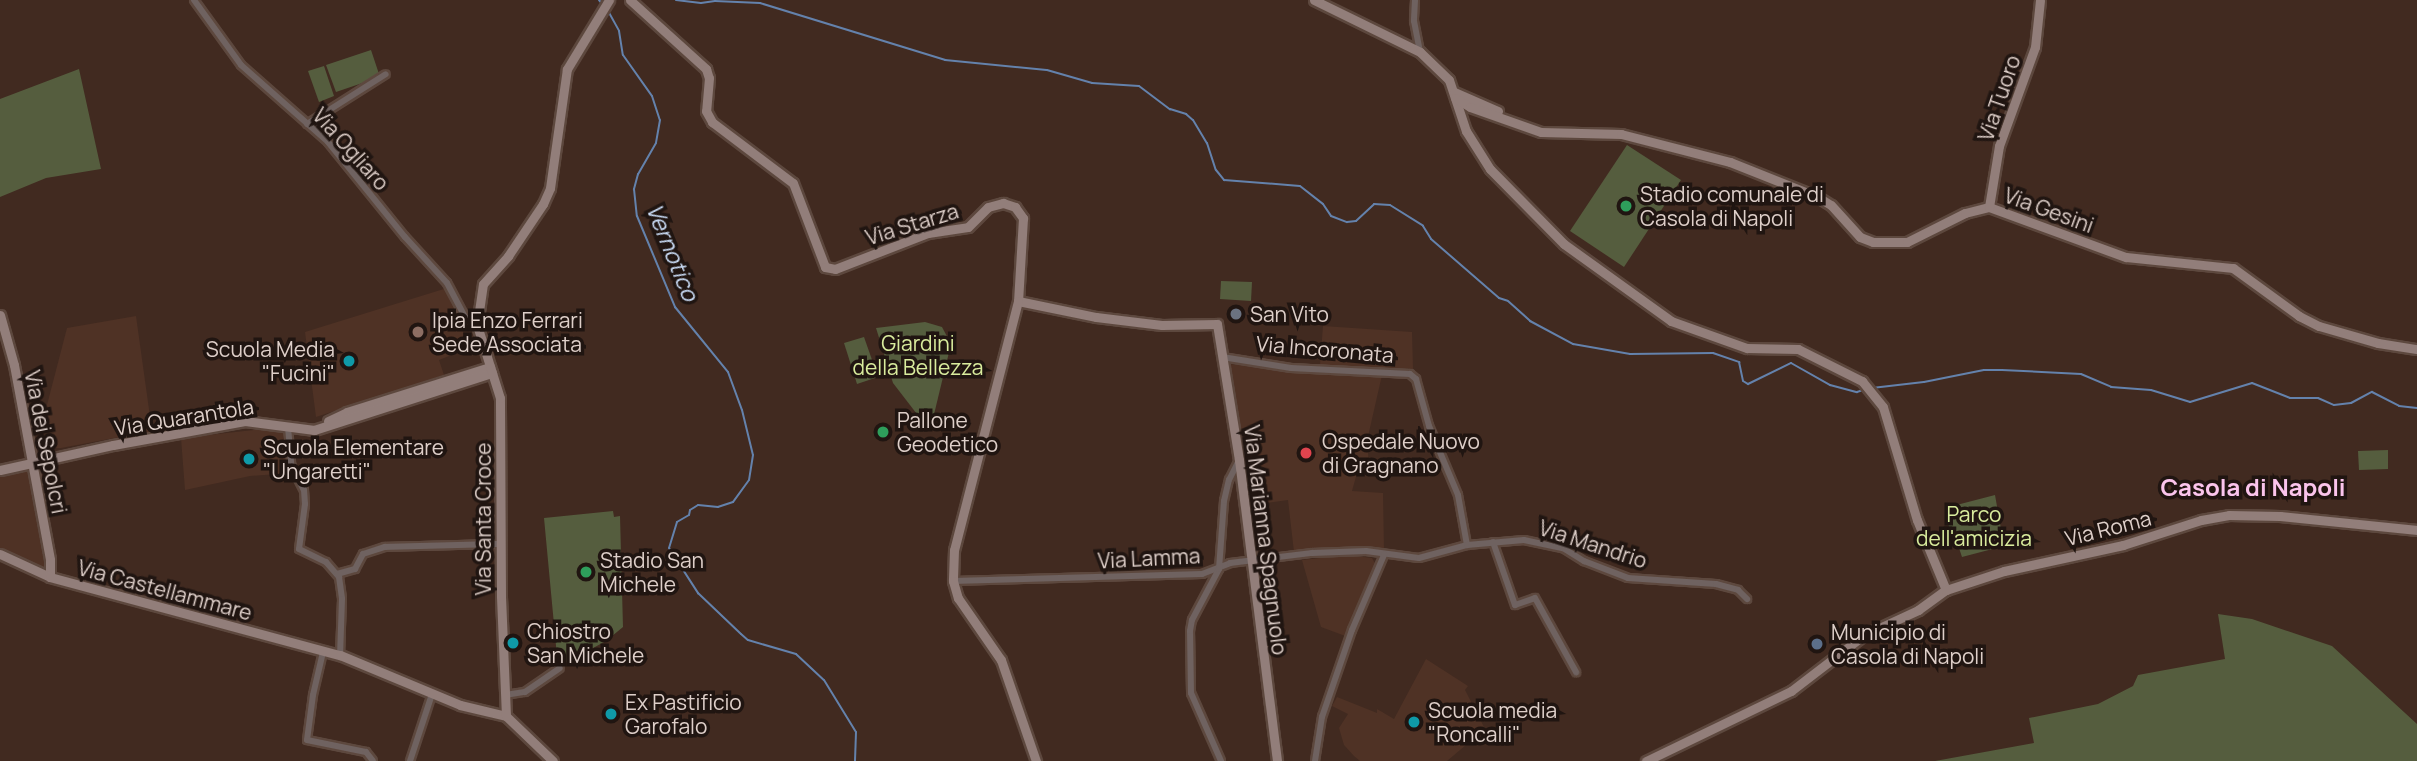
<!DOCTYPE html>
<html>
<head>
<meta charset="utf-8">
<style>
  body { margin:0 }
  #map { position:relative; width:2417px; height:761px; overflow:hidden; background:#412a20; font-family:Manrope,sans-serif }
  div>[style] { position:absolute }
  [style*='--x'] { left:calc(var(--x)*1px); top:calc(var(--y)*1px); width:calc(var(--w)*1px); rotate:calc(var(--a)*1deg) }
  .built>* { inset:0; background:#4f3225 }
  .green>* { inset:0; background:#555d3e }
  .stream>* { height:2px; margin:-1px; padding:0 1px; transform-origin:1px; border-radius:1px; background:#6482ac }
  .roads { filter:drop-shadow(2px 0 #5d483e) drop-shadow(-2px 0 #5d483e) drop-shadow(0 2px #5d483e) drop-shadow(0 -2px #5d483e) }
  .street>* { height:6px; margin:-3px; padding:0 3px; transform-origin:3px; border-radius:3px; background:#6f6260 }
  .secondary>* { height:9px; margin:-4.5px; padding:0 4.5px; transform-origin:4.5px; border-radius:4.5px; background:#927e7a }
  .dots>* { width:19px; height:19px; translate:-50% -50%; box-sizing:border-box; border:4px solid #201511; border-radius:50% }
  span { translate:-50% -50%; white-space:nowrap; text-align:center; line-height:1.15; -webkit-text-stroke:7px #201511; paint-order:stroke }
  .street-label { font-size:21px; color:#decfc9 }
  .poi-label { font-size:21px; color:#decfc9 }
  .left { translate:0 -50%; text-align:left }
  .right { translate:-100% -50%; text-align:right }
  .park-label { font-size:21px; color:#d9ec9d }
  .water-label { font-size:23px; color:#cadcf6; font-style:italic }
  .quarter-label { font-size:24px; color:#fac4ec; font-weight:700 }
</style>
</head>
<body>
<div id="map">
  <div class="built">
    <div style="clip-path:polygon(447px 288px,469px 348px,439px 360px,444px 375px,316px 417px,305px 332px)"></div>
    <div style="clip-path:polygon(136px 316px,152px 431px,61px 448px,39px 448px,47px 405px,67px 328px)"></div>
    <div style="clip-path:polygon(1323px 326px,1412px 332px,1413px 369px,1320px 365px)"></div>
    <div style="clip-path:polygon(1228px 364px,1382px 375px,1367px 441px,1369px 465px,1359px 466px,1352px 491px,1383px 493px,1384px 549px,1339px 548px,1294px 552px,1288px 500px,1251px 505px,1241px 431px)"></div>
    <div style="clip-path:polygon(273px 428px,284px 428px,285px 458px,291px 473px,250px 476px,185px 490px,181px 438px)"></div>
    <div style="clip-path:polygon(27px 465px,44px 546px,44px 569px,0 548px,0 472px)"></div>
    <div style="clip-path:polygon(1347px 555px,1372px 558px,1376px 565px,1348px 637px,1321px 627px,1302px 560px)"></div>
    <div style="clip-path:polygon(1426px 659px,1468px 686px,1465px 690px,1485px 729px,1447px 761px,1360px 761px,1354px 756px,1344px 745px,1339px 728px,1348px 714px,1332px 706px,1337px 697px,1377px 713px,1377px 709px,1394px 719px)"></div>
  </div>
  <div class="green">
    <div style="clip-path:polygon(371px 50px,380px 77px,336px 92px,326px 65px)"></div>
    <div style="clip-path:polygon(324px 66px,334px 96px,319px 102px,308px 71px)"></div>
    <div style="clip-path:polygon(79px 69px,101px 169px,46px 178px,0 197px,0 99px)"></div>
    <div style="clip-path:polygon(1627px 145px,1681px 180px,1624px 267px,1570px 231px)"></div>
    <div style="clip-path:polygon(1221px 281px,1252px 282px,1251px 301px,1220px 299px)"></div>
    <div style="clip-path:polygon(925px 322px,942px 327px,951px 344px,930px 431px,893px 383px,876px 328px)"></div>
    <div style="clip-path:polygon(864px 337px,878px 377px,857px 384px,844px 343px)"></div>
    <div style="clip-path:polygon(2388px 450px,2388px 469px,2359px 470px,2358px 451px)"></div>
    <div style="clip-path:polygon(1995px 495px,2004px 546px,1962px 557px,1958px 545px,1953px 546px,1945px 508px)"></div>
    <div style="clip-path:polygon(613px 511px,614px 517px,620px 516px,623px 627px,606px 641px,558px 667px,544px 518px)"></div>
    <div style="clip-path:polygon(2218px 614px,2252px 619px,2332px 646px,2417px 724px,2417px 761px,1935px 761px,2034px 743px,2029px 718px,2098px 704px,2133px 686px,2138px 675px,2225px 659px)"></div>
  </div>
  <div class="stream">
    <div style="--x:599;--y:0;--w:6;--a:51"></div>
    <div style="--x:676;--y:0;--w:25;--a:7"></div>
    <div style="--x:701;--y:3;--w:14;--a:-8"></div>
    <div style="--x:715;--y:1;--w:45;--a:2.5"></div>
    <div style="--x:760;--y:3;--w:194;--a:17.1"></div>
    <div style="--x:945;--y:60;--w:102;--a:5.6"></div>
    <div style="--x:1047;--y:70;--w:47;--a:16.1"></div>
    <div style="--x:1092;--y:83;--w:47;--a:3.7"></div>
    <div style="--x:1139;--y:86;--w:39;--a:37"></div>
    <div style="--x:1170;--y:109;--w:17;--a:17"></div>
    <div style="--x:1186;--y:114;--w:9;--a:41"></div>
    <div style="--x:1193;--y:120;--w:27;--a:59"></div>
    <div style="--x:1207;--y:143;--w:28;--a:72"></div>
    <div style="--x:1216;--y:170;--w:13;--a:51"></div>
    <div style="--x:1224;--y:180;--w:76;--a:4.5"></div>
    <div style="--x:1300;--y:186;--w:29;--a:38"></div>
    <div style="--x:1323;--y:204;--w:14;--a:56"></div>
    <div style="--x:1331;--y:216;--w:17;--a:21"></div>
    <div style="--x:1347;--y:222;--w:9;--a:-6"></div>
    <div style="--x:1356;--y:221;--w:25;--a:-43"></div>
    <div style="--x:1374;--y:204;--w:16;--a:4"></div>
    <div style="--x:1390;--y:205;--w:39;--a:32"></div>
    <div style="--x:1423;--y:226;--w:15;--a:58"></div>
    <div style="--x:1431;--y:239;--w:90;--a:40.9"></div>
    <div style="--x:1499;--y:298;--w:9;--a:18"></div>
    <div style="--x:1508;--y:301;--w:30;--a:42"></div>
    <div style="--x:1530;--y:321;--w:49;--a:28.1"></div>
    <div style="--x:1573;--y:344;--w:58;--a:10"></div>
    <div style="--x:1630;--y:354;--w:83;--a:-0.7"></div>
    <div style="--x:1713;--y:353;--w:28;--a:19"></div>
    <div style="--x:1739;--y:362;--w:19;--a:78"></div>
    <div style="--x:1743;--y:381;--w:6;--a:31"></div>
    <div style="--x:1748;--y:384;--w:48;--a:-26"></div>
    <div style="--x:1791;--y:363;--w:45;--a:29.4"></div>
    <div style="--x:1830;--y:385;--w:28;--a:15"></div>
    <div style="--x:1857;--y:392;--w:6;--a:-18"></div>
    <div style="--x:607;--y:9;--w:25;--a:61"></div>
    <div style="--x:619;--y:31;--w:24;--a:81"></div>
    <div style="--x:623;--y:55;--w:50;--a:54.7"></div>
    <div style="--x:652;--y:96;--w:25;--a:72"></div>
    <div style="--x:660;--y:120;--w:23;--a:100"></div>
    <div style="--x:656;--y:143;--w:36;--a:120"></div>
    <div style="--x:638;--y:174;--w:16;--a:105"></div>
    <div style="--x:634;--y:189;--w:27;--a:84"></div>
    <div style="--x:637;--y:216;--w:99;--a:67.3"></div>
    <div style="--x:675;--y:307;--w:84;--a:50.8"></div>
    <div style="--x:728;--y:372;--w:40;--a:69.8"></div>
    <div style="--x:742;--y:410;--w:46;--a:76.3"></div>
    <div style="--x:753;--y:455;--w:25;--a:99"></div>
    <div style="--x:749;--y:480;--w:27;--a:126"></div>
    <div style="--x:733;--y:502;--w:16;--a:162"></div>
    <div style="--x:718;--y:507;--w:20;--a:-174"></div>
    <div style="--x:698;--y:505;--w:9;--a:148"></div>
    <div style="--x:690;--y:510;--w:5;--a:101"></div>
    <div style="--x:689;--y:515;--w:14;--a:150"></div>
    <div style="--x:677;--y:522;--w:27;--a:107"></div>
    <div style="--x:669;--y:548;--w:54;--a:57.2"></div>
    <div style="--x:698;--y:593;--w:59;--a:43.6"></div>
    <div style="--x:741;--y:634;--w:9;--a:41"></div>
    <div style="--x:748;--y:640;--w:50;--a:16.3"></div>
    <div style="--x:796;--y:654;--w:38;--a:43"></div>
    <div style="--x:824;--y:680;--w:61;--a:58.4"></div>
    <div style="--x:856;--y:732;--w:29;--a:92"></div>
    <div style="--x:1872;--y:388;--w:52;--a:-6.6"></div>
    <div style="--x:1924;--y:382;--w:61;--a:-11.3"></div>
    <div style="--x:1984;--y:370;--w:18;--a:0"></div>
    <div style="--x:2002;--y:370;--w:79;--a:2.9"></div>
    <div style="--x:2081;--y:374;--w:33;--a:23"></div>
    <div style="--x:2111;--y:387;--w:40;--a:4.3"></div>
    <div style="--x:2151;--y:390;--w:41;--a:17.1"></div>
    <div style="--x:2190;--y:402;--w:65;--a:-17"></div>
    <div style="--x:2252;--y:383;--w:41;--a:21.5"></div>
    <div style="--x:2290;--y:398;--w:28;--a:0"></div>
    <div style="--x:2318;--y:398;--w:17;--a:24"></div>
    <div style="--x:2334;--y:405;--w:17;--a:-7"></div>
    <div style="--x:2351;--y:403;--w:24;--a:-28"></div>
    <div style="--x:2372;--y:392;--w:30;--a:27"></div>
    <div style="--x:2399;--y:406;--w:18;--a:6"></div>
  </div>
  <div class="roads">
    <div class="street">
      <div style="--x:194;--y:0;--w:80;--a:54.1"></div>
      <div style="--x:241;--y:65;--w:116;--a:41.5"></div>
      <div style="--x:328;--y:142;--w:122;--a:51"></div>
      <div style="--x:405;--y:237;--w:62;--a:47.6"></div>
      <div style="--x:447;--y:283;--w:38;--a:62"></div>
      <div style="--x:465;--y:317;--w:14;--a:34"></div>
      <div style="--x:1415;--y:0;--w:21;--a:93"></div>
      <div style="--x:1414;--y:21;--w:32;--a:79"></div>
      <div style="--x:307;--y:124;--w:93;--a:-32.3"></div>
      <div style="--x:1222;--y:357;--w:70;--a:9.1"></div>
      <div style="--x:1291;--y:368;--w:119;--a:2.9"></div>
      <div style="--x:1410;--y:374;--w:8;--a:40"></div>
      <div style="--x:1416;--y:379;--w:49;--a:74.5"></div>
      <div style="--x:1429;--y:426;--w:75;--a:67.2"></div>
      <div style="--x:1458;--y:495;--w:51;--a:79.8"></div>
      <div style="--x:288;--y:427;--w:38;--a:85"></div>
      <div style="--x:291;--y:465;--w:28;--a:63"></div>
      <div style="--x:304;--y:490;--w:14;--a:86"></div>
      <div style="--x:305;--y:504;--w:45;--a:97.6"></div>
      <div style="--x:299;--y:549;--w:30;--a:26"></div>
      <div style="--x:326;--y:562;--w:20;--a:49"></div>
      <div style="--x:339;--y:577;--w:22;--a:82"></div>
      <div style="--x:342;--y:599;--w:56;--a:92"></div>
      <div style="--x:1493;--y:542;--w:67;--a:70.8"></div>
      <div style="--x:1515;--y:605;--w:21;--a:-19"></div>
      <div style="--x:1535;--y:598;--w:85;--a:61"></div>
      <div style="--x:337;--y:574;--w:19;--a:-16"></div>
      <div style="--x:355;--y:569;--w:17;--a:-62"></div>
      <div style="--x:363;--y:554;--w:23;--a:-18"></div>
      <div style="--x:385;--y:547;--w:117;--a:-1.5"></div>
      <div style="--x:953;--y:581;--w:249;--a:-1.6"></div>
      <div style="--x:1202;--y:574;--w:30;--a:-21"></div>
      <div style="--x:1230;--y:563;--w:83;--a:-7"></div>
      <div style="--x:1312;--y:553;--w:54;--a:-2.1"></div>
      <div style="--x:1366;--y:551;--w:53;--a:7.5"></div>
      <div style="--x:1419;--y:558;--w:50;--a:-15.2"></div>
      <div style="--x:1467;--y:545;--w:57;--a:-5"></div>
      <div style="--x:1524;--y:540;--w:40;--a:12"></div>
      <div style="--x:1563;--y:548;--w:25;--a:32"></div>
      <div style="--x:1584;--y:561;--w:47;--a:21.1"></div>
      <div style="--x:1628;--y:578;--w:88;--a:3.9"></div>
      <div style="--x:1716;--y:584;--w:23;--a:15"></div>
      <div style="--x:1738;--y:590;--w:13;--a:45"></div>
      <div style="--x:323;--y:652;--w:44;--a:103.1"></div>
      <div style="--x:313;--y:695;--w:45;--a:97.6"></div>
      <div style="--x:307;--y:740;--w:60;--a:11.5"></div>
      <div style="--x:366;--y:752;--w:11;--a:52"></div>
      <div style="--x:505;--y:695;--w:20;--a:-9"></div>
      <div style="--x:525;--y:692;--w:42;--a:-34.4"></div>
      <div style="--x:410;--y:761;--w:71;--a:-71.8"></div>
      <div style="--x:1221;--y:761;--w:74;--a:-113.8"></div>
      <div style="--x:1191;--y:693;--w:62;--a:-90.9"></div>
      <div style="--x:1190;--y:631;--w:11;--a:-80"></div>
      <div style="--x:1192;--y:620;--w:58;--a:-62.1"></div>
      <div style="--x:1219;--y:569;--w:68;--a:-85.8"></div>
      <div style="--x:1224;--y:501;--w:22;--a:-77"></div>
      <div style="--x:1229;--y:480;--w:22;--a:-63"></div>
      <div style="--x:1315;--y:761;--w:45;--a:-81"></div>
      <div style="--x:1322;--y:717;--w:92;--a:-71"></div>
      <div style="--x:1352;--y:630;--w:82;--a:-66.9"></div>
    </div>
    <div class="secondary">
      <div style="--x:630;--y:0;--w:103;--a:42.2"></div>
      <div style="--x:706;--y:69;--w:9;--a:72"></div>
      <div style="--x:709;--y:78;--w:33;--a:95"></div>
      <div style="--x:706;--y:111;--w:13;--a:61"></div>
      <div style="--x:712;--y:122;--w:101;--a:37"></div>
      <div style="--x:793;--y:183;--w:90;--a:69.1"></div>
      <div style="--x:825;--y:267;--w:10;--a:11"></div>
      <div style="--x:835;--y:269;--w:100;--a:-21.2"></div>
      <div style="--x:928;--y:233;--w:40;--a:-8.5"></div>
      <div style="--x:968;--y:227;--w:28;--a:-45"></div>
      <div style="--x:988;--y:207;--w:16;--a:-15"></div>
      <div style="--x:1003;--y:203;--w:13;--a:18"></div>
      <div style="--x:1015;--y:207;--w:14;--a:54"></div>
      <div style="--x:1023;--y:218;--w:83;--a:93.4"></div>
      <div style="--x:1018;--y:301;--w:80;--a:11.6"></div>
      <div style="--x:1096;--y:317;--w:66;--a:6.9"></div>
      <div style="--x:1162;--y:325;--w:55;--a:-1"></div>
      <div style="--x:1217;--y:324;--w:138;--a:80.8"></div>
      <div style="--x:1239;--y:460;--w:303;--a:82.8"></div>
      <div style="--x:1314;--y:0;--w:118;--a:26.1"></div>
      <div style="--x:1420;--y:52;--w:40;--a:44"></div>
      <div style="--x:1449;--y:80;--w:54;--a:71.6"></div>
      <div style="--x:1466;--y:131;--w:45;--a:57.7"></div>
      <div style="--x:1490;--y:169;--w:105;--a:45.4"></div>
      <div style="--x:1564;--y:244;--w:132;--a:35.7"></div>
      <div style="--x:1671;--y:321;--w:81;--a:19.6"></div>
      <div style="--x:1747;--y:348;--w:51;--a:1.1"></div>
      <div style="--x:1798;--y:349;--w:72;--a:26.6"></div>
      <div style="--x:1862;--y:381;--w:33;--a:51"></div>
      <div style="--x:1883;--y:407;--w:118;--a:73.3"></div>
      <div style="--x:1917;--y:520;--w:76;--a:67.5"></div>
      <div style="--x:1454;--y:92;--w:48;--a:23.4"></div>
      <div style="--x:1455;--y:98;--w:17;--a:31"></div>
      <div style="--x:1470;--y:107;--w:75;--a:19.4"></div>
      <div style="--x:1541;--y:132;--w:80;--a:1.4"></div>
      <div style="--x:1621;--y:134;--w:113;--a:14.4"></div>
      <div style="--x:1730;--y:162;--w:95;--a:21.7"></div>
      <div style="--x:1818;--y:197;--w:15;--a:32"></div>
      <div style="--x:1831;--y:205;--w:43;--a:47.8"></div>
      <div style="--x:1860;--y:237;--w:14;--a:21"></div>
      <div style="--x:1873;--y:242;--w:34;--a:0"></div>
      <div style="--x:1907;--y:242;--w:65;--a:-26.6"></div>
      <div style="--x:1965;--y:213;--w:25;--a:-14"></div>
      <div style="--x:1989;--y:207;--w:146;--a:20.1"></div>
      <div style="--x:2126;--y:257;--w:108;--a:5.9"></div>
      <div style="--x:2233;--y:268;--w:82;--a:36"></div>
      <div style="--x:2299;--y:316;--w:22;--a:27"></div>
      <div style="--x:2319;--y:326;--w:61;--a:16.1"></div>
      <div style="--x:2378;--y:343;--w:39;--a:9"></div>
      <div style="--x:1989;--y:207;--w:62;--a:-80.7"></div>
      <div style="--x:1999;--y:146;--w:105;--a:-70"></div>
      <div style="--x:2035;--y:47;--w:47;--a:-83.9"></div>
      <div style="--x:1018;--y:301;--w:257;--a:104.4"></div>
      <div style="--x:954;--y:550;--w:31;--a:92"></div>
      <div style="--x:953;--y:581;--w:18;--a:74"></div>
      <div style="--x:958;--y:598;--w:75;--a:55.3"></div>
      <div style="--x:1001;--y:660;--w:107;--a:70.9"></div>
      <div style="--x:0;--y:315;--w:52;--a:74.4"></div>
      <div style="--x:14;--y:365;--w:198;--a:79.5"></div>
      <div style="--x:50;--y:560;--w:17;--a:90"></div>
      <div style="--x:328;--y:421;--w:21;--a:-25"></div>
      <div style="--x:347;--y:412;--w:150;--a:-17.5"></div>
      <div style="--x:0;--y:470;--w:116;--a:-12.5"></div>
      <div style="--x:113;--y:445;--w:134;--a:-10.3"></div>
      <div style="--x:245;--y:421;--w:70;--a:7.4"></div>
      <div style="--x:314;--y:430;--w:187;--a:-17.8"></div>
      <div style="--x:0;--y:554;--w:55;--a:24.7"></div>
      <div style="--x:50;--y:577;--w:300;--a:15.1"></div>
      <div style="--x:340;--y:655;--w:130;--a:22.6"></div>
      <div style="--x:460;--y:705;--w:47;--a:13.4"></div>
      <div style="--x:506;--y:716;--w:65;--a:43.8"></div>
      <div style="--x:506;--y:716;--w:120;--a:-92.4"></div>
      <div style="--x:501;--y:596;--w:198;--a:-90.3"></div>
      <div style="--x:500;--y:398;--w:77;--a:-107.5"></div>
      <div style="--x:477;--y:325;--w:41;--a:-81.7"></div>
      <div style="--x:483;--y:284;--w:38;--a:-48"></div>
      <div style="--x:508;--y:256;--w:63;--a:-56.1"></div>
      <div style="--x:543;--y:204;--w:17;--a:-66"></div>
      <div style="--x:550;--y:188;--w:120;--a:-81.9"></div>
      <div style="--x:567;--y:69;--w:81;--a:-58.7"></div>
      <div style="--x:1646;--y:761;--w:161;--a:-25.8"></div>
      <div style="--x:1791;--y:691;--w:92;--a:-37.5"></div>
      <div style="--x:1864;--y:635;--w:60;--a:-24.8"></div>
      <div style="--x:1918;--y:610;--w:34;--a:-36"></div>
      <div style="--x:1946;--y:590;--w:61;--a:-18.1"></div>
      <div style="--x:2004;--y:571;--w:122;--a:-12.3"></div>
      <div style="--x:2123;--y:545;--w:82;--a:-17.8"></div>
      <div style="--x:2201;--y:520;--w:28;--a:-10"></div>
      <div style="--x:2229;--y:515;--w:51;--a:1.1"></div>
      <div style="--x:2280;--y:516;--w:138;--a:5.8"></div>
    </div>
  </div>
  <div class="dots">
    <div style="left:1626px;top:206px;background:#2e9e5b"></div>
    <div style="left:1236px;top:314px;background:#6b7280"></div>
    <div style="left:418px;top:332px;background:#8d6e63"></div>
    <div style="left:349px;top:361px;background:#0f9aa8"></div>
    <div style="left:883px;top:432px;background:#2e9e5b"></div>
    <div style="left:1306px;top:453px;background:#e0444e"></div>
    <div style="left:249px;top:459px;background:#0f9aa8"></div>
    <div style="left:586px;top:572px;background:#2e9e5b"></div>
    <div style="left:513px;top:643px;background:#0f9aa8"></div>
    <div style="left:1817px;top:644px;background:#5c6f8a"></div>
    <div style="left:611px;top:714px;background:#0f9aa8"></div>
    <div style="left:1414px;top:722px;background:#0f9aa8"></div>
  </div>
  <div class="street-label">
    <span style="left:1999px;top:98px;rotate:-71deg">Via Tuoro</span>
    <span style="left:351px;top:149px;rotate:48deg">Via Ogliaro</span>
    <span style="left:2049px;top:210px;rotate:20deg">Via Gesini</span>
    <span style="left:912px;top:224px;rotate:-17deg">Via Starza</span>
    <span style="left:1325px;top:349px;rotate:5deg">Via Incoronata</span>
    <span style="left:184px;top:417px;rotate:-9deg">Via Quarantola</span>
    <span style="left:46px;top:442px;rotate:79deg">Via dei Sepolcri</span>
    <span style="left:483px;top:519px;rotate:-90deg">Via Santa Croce</span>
    <span style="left:2108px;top:528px;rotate:-14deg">Via Roma</span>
    <span style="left:1266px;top:540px;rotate:83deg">Via Marianna Spagnuolo</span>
    <span style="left:1593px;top:544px;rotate:18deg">Via Mandrio</span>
    <span style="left:1149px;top:558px;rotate:-3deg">Via Lamma</span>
    <span style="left:165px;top:590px;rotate:15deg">Via Castellammare</span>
  </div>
  <div class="poi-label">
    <span class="left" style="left:1640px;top:206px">Stadio comunale di<br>Casola di Napoli</span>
    <span class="left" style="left:1250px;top:314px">San Vito</span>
    <span class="left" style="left:432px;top:332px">Ipia Enzo Ferrari<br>Sede Associata</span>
    <span class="right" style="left:335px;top:361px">Scuola Media<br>"Fucini"</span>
    <span class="left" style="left:897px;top:432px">Pallone<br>Geodetico</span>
    <span class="left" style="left:1322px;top:453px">Ospedale Nuovo<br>di Gragnano</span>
    <span class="left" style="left:263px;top:459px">Scuola Elementare<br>"Ungaretti"</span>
    <span class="left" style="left:600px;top:572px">Stadio San<br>Michele</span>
    <span class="left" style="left:527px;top:643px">Chiostro<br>San Michele</span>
    <span class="left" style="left:1831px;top:644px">Municipio di<br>Casola di Napoli</span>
    <span class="left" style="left:625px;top:714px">Ex Pastificio<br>Garofalo</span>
    <span class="left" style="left:1428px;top:722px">Scuola media<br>"Roncalli"</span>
  </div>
  <div class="park-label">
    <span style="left:918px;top:355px">Giardini<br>della Bellezza</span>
    <span style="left:1974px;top:526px">Parco<br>dell'amicizia</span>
  </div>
  <div class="water-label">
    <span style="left:673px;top:252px;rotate:68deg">Vernotico</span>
  </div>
  <div class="quarter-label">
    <span style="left:2253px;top:487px">Casola di Napoli</span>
  </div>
</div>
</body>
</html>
